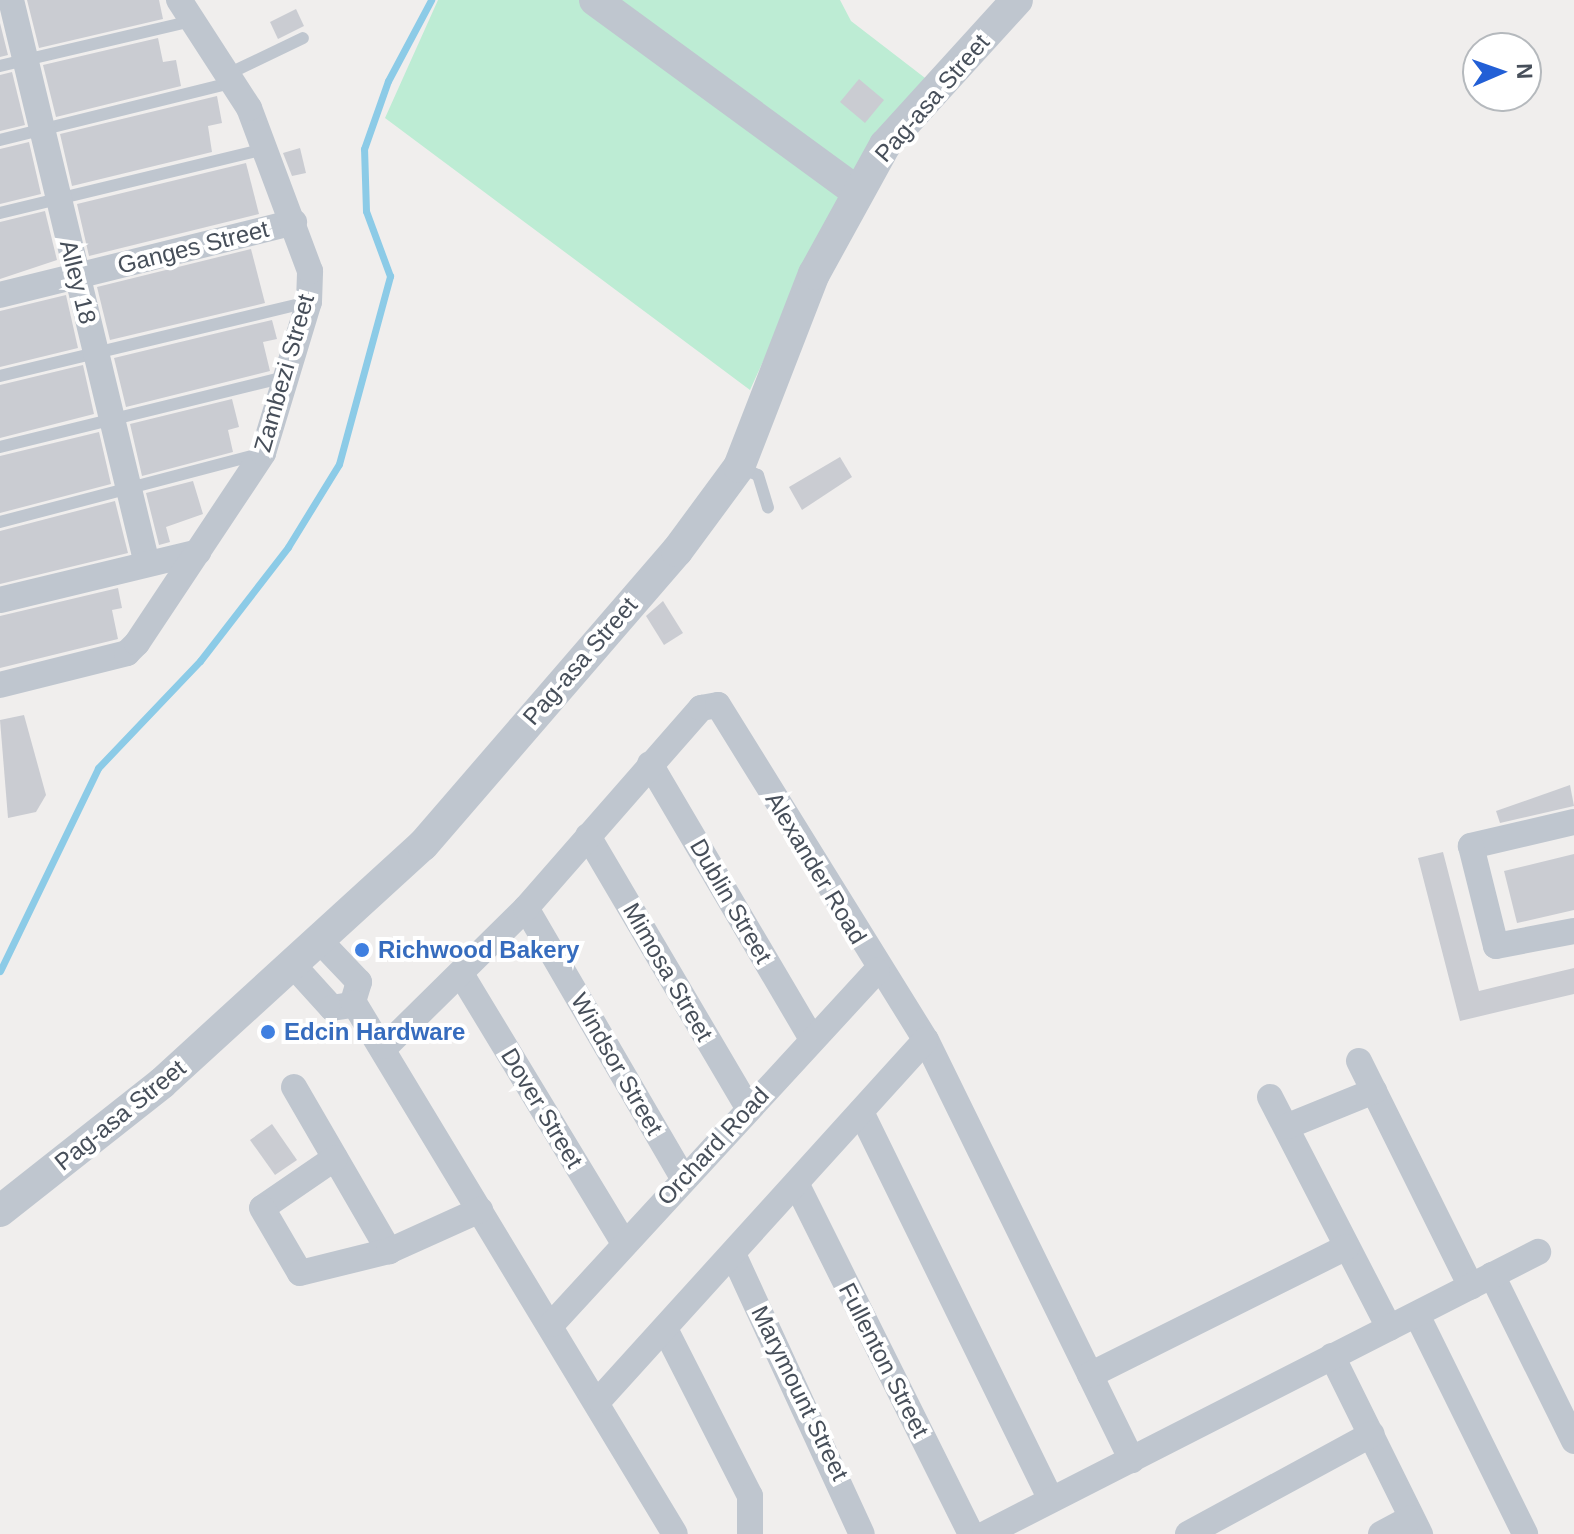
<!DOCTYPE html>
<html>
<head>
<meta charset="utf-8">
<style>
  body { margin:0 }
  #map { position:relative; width:1574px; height:1534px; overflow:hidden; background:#f0eeed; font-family:Helvetica,sans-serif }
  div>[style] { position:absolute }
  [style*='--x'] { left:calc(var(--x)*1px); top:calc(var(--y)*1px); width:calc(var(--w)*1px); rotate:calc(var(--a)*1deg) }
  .green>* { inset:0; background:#bdecd4 }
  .stream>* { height:7px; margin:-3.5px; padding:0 3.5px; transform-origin:3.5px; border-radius:3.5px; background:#8ccbe7 }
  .building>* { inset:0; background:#caccd2 }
  .service>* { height:12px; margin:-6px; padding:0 6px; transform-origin:6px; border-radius:6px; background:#bfc6cf }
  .minor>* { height:26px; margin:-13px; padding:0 13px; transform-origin:13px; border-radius:13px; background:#bfc6cf }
  .tertiary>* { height:32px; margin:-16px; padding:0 16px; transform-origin:16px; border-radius:16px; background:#bfc6cf }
  .dots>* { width:22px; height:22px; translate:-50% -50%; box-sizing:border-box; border:4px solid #fff; border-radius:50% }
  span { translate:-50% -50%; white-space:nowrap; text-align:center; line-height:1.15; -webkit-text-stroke:8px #fff; paint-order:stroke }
  .street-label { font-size:24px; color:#474f5a }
  .shop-label { font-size:24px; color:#366cbe; font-weight:700 }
  .left { translate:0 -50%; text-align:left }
  .north { position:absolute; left:1462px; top:32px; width:80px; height:80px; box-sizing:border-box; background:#fff; border:2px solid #b5b9bd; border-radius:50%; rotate:88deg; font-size:22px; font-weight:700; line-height:32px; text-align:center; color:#474f5a }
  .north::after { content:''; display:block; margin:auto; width:28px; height:36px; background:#225fd6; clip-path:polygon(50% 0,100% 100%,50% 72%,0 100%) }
</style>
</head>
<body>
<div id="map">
  <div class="green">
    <div style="clip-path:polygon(438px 0,840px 0,851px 21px,929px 81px,812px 254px,750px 390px,385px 118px)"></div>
  </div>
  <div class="stream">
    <div style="--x:0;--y:971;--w:225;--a:-64.2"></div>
    <div style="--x:98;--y:768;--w:148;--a:-46.4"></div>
    <div style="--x:200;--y:661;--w:144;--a:-52.3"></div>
    <div style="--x:288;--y:547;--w:97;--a:-58.4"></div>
    <div style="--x:339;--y:464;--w:195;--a:-74.8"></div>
    <div style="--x:390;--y:276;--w:69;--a:-110.3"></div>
    <div style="--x:366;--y:211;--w:62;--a:-91.8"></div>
    <div style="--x:364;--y:149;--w:72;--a:-70.6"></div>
    <div style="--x:388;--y:81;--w:92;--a:-62"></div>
  </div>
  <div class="building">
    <div style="clip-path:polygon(27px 0,159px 0,163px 19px,39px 48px)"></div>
    <div style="clip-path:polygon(296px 9px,304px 26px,278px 39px,270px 22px)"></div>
    <div style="clip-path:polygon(0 23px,8px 55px,0 57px)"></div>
    <div style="clip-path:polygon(158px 38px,163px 62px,176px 60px,181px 86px,56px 117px,43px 65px)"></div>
    <div style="clip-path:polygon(12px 72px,25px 125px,0 131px,0 75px)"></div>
    <div style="clip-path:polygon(859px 79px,884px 100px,865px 123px,840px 102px)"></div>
    <div style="clip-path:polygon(217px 96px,222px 123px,208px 126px,212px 152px,72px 186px,60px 134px)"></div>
    <div style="clip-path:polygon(29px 142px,41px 194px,0 204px,0 149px)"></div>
    <div style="clip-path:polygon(300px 148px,306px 173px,292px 176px,283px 153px)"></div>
    <div style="clip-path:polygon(246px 163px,259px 214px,89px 256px,77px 204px)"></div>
    <div style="clip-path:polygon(45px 211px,57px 260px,0 279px,0 222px)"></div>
    <div style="clip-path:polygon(251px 249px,265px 303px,110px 340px,97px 287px)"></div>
    <div style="clip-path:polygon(66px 295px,78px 348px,0 367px,0 311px)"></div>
    <div style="clip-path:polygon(272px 320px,277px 339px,263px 342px,270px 371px,126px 407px,114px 358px)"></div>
    <div style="clip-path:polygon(83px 365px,94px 414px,0 438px,0 385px)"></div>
    <div style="clip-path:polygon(232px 399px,239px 427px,228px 430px,233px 452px,142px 476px,130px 424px)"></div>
    <div style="clip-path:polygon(99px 432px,111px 484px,0 513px,0 456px)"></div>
    <div style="clip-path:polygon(840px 457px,852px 477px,802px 510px,789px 487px)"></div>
    <div style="clip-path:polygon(193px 481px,203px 514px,166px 527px,170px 542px,159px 545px,146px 493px)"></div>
    <div style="clip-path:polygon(115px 501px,128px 553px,0 584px,0 531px)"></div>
    <div style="clip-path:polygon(118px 588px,122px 608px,112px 610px,118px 639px,0 668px,0 616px)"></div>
    <div style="clip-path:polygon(663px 601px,683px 633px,664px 645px,646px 616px)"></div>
    <div style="clip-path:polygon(24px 715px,46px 795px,36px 812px,8px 818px,0 720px)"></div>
    <div style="clip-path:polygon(1570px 785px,1574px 806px,1500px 823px,1496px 811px)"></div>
    <div style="clip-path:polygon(1443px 852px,1479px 991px,1574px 968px,1574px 994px,1460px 1021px,1418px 858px)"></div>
    <div style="clip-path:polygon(1574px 854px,1574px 910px,1517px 923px,1504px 871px)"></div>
    <div style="clip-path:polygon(272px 1124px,297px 1160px,275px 1175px,250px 1140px)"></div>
  </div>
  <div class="service">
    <div style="--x:0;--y:66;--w:197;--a:-13.2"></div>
    <div style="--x:228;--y:74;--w:83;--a:-25.6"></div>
    <div style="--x:0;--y:140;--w:241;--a:-13.9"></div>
    <div style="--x:0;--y:213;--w:273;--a:-13.6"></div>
    <div style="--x:0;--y:376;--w:318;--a:-13.5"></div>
    <div style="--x:0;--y:447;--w:292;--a:-13.8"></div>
    <div style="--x:742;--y:468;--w:17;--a:24"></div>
    <div style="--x:758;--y:475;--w:34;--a:73"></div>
    <div style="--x:0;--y:522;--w:265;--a:-14.7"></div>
  </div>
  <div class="minor">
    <div style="--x:11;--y:0;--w:580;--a:76.44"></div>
    <div style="--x:0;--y:295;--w:303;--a:-13.9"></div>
    <div style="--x:0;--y:600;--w:204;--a:-13.6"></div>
    <div style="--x:0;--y:685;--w:131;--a:-14.1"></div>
    <div style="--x:127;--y:653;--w:14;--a:-45"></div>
    <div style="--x:137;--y:643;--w:228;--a:-56.4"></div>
    <div style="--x:263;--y:453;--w:158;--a:-73.1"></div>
    <div style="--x:309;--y:302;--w:31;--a:-88"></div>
    <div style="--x:310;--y:271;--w:174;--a:-110.5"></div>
    <div style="--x:249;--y:108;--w:129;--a:-122.9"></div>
    <div style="--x:650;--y:764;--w:319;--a:59.5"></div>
    <div style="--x:1574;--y:822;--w:106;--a:166.9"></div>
    <div style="--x:1471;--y:846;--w:103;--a:76"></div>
    <div style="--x:1496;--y:946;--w:79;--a:-10.9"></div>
    <div style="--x:588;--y:836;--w:316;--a:59.5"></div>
    <div style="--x:526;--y:908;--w:312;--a:59.8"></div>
    <div style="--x:293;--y:965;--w:58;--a:47.8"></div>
    <div style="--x:332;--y:1008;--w:20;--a:-9"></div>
    <div style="--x:352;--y:1005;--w:24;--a:-73"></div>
    <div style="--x:359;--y:982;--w:58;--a:-133.6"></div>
    <div style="--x:461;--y:974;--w:313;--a:58.8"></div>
    <div style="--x:354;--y:1003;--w:620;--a:58.85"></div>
    <div style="--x:386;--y:1046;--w:197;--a:-44.6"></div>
    <div style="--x:526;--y:908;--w:266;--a:-48.8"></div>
    <div style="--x:701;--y:708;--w:17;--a:-10"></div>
    <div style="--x:718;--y:705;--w:394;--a:58.2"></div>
    <div style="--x:926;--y:1040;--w:468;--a:63.9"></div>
    <div style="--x:1359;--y:1061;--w:252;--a:63.6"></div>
    <div style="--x:294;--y:1087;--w:190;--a:59.9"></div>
    <div style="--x:1270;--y:1097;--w:260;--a:62.7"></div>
    <div style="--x:861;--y:1112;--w:431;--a:63.9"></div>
    <div style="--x:1288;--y:1126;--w:93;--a:-22.1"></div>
    <div style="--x:335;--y:1158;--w:88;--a:145.6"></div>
    <div style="--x:262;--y:1208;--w:75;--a:59.7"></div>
    <div style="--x:300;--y:1273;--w:92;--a:-13.9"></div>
    <div style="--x:389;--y:1251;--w:100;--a:-24.3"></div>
    <div style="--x:797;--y:1185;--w:390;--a:63.5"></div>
    <div style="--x:733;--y:1254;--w:308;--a:65.3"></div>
    <div style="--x:1492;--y:1275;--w:185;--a:63.7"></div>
    <div style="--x:1417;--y:1315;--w:244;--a:63.7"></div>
    <div style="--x:552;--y:1324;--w:480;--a:-47.4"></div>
    <div style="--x:666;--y:1331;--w:185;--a:63"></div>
    <div style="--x:750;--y:1496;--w:38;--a:90"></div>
    <div style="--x:1332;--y:1356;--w:199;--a:63.7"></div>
    <div style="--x:1090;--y:1375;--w:287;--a:-26.5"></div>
    <div style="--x:599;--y:1400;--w:486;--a:-47.8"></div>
    <div style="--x:985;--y:1534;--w:621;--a:-27.02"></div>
    <div style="--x:1188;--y:1534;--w:209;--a:-28.5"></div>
    <div style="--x:1381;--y:1534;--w:34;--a:-28"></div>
  </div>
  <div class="tertiary">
    <div style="--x:595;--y:0;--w:325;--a:36.2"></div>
    <div style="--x:0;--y:1211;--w:206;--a:-38.3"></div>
    <div style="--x:162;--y:1083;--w:353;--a:-42.4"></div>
    <div style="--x:423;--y:845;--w:389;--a:-49.2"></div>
    <div style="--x:677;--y:551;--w:104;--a:-53.6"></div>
    <div style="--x:739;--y:467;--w:207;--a:-68.8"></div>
    <div style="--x:814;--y:274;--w:147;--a:-61.2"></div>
    <div style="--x:885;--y:145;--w:196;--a:-47.7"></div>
  </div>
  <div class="dots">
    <div style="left:362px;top:950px;background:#3f7fe0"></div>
    <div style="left:268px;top:1032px;background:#3f7fe0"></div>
  </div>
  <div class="street-label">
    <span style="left:932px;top:98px;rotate:-49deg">Pag-asa Street</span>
    <span style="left:193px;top:247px;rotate:-14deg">Ganges Street</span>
    <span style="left:78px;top:282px;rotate:76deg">Alley 18</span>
    <span style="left:284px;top:373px;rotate:-74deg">Zambezi Street</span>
    <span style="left:580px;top:661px;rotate:-49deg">Pag-asa Street</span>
    <span style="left:816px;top:868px;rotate:59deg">Alexander Road</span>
    <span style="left:731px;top:901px;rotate:60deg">Dublin Street</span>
    <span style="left:668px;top:972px;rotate:60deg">Mimosa Street</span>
    <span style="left:617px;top:1064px;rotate:60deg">Windsor Street</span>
    <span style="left:542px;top:1108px;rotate:59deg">Dover Street</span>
    <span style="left:120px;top:1115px;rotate:-39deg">Pag-asa Street</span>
    <span style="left:713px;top:1146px;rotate:-47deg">Orchard Road</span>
    <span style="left:884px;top:1360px;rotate:63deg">Fullenton Street</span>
    <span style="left:800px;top:1393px;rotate:64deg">Marymount Street</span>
  </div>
  <div class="shop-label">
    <span class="left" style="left:378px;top:950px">Richwood Bakery</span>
    <span class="left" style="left:284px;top:1032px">Edcin Hardware</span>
  </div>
  <div class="north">N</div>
</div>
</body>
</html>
